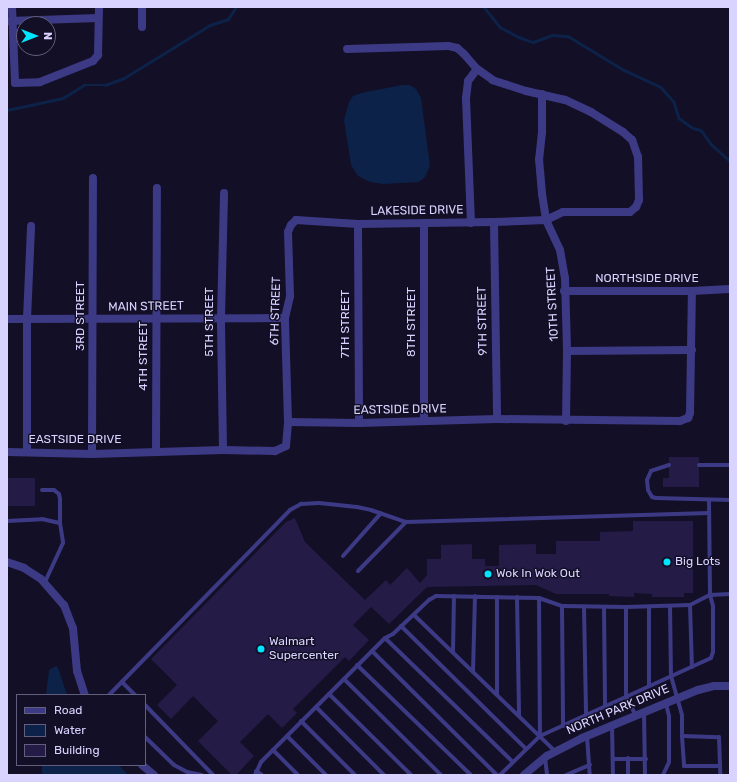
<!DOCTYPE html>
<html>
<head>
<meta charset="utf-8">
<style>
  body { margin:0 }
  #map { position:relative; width:737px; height:782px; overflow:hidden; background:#130f26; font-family:Rubik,sans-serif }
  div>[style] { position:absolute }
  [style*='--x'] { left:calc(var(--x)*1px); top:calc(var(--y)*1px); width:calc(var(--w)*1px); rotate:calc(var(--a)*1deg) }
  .water>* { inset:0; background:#0c2248 }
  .stream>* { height:2.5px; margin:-1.25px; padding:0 1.25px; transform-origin:1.25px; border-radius:1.25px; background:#0c2248 }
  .building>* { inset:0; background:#241b47 }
  .lane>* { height:4px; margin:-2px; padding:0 2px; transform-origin:2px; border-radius:2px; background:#3d3a85 }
  .street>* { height:8px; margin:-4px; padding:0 4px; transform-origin:4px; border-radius:4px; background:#3d3a85 }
  .dots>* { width:11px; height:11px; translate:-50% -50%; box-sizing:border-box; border:2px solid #130f26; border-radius:50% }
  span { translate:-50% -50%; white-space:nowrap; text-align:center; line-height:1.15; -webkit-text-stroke:3px #130f26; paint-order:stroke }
  .street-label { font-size:12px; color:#d9d4ff }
  .poi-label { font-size:12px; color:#d9d4ff }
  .left { translate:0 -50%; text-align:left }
  .frame { position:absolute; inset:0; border:8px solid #d9d4ff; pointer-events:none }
  .legend { position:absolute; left:16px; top:694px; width:130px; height:72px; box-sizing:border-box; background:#130f26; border:1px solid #625e7d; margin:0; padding:5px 7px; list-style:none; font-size:12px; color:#d9d4ff }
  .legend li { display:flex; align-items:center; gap:8px; height:20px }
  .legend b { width:20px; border:1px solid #625e7d }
  .north { position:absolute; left:16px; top:16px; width:40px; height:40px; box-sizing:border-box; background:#130f26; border:1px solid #625e7d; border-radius:50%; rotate:90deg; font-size:11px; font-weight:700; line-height:16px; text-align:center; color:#d9d4ff }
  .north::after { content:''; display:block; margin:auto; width:14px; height:18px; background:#00e5ff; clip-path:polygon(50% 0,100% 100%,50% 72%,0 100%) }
</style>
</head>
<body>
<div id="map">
  <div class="water">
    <div style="clip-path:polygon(402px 85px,410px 85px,416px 89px,421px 98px,430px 166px,425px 177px,419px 182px,383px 184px,370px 182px,358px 176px,351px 165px,344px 120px,349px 102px,353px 96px,361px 93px)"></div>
    <div style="clip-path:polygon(56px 666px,58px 668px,67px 695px,46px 695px,49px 670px)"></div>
    <div style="clip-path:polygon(42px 765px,119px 765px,128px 775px,42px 775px)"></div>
  </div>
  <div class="stream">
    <div style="--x:484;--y:7;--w:26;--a:51"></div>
    <div style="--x:500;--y:27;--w:21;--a:28"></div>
    <div style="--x:519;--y:37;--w:15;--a:20"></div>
    <div style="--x:533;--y:42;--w:20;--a:-20"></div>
    <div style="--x:552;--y:35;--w:16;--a:4"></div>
    <div style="--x:568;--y:36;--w:66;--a:31.3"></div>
    <div style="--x:624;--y:70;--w:41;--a:24.7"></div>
    <div style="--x:661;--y:87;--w:20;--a:49"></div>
    <div style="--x:674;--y:102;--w:17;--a:73"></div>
    <div style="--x:679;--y:118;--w:17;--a:36"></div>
    <div style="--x:693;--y:128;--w:8;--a:14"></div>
    <div style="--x:701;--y:130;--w:17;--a:54"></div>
    <div style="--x:711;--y:144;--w:25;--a:42"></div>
    <div style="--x:7;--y:110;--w:57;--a:-12.1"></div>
    <div style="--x:63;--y:98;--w:25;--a:-32"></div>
    <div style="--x:84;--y:85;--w:21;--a:0"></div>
    <div style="--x:105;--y:85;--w:20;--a:-20"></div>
    <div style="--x:124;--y:78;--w:101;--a:-31.6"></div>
    <div style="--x:210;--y:25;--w:19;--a:-18"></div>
    <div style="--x:228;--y:19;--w:14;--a:-56"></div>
  </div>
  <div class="building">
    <div style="clip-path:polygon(669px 457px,699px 457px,699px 487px,663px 487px,663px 478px,669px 478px)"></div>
    <div style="clip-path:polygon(7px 478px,35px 478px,35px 506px,8px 506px)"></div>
    <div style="clip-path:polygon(295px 518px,305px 542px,365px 600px,386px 580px,390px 585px,407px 568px,420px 583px,427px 575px,427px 559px,441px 559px,441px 545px,472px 544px,472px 559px,485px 559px,485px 566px,499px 566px,499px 545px,536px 544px,536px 554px,556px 554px,556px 541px,600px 541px,600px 532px,633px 531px,633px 521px,693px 521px,693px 593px,684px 593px,684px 597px,652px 597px,652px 594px,634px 593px,634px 597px,609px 596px,609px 594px,556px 594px,536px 585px,427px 587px,389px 624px,371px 607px,353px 625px,369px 640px,349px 661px,345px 657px,293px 709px,297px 713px,282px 728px,268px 714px,240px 742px,254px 756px,236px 775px,232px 775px,198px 741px,218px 721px,193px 696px,171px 719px,157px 705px,177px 685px,151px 659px,286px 522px)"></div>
  </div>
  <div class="lane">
    <div style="--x:669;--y:465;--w:19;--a:162"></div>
    <div style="--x:651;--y:471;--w:10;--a:114"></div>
    <div style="--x:647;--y:480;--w:10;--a:84"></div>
    <div style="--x:648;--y:490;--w:8;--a:60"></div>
    <div style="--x:652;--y:497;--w:4;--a:14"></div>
    <div style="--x:656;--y:498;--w:74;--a:1.5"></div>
    <div style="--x:699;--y:465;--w:31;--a:0"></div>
    <div style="--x:42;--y:490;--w:12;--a:0"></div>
    <div style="--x:54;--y:490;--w:6;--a:39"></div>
    <div style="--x:59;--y:494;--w:5;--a:79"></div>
    <div style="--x:60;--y:499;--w:24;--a:90"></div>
    <div style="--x:7;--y:521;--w:35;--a:-3"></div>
    <div style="--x:42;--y:519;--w:18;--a:13"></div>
    <div style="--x:60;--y:523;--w:20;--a:81"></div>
    <div style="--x:63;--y:543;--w:43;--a:114.8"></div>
    <div style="--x:343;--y:556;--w:57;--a:-48.5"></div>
    <div style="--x:358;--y:571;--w:69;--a:-45.6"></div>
    <div style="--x:497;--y:597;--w:97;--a:90"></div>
    <div style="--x:517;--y:597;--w:118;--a:89"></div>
    <div style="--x:539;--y:598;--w:138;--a:89.6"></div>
    <div style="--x:690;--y:605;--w:62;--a:88.2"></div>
    <div style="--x:562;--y:606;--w:120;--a:89.5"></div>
    <div style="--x:670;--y:606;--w:70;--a:89.2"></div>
    <div style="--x:671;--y:676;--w:41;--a:74.2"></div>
    <div style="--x:682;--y:715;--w:21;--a:90"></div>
    <div style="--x:682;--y:736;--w:37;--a:2"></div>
    <div style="--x:719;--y:737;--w:38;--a:88"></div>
    <div style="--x:584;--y:607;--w:108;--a:88.9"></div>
    <div style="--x:604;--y:607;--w:99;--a:89.4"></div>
    <div style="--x:626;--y:607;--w:90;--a:90"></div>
    <div style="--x:626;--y:697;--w:21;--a:62"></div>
    <div style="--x:414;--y:615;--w:196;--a:44"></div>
    <div style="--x:401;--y:626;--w:175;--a:44.5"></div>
    <div style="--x:385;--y:638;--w:178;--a:44.1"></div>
    <div style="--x:372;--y:651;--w:176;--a:44.8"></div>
    <div style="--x:453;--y:652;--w:56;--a:-89"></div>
    <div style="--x:357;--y:665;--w:158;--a:44"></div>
    <div style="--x:473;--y:672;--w:76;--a:-88.5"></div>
    <div style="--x:344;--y:679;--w:136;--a:44.7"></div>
    <div style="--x:122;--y:682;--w:18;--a:45"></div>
    <div style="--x:649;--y:686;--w:79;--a:-90"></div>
    <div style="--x:329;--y:694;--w:115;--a:44.6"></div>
    <div style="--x:109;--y:695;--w:259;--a:-45.6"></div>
    <div style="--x:290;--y:510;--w:13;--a:-29"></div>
    <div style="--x:301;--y:504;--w:18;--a:-3"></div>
    <div style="--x:319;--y:503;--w:38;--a:6"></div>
    <div style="--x:357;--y:507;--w:14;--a:12"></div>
    <div style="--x:371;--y:510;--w:37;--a:19"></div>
    <div style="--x:406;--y:522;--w:303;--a:-1.7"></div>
    <div style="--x:145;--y:705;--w:98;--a:45.8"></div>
    <div style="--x:316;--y:707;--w:96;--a:45"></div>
    <div style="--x:644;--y:712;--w:63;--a:89.1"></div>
    <div style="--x:301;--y:721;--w:76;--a:45"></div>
    <div style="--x:612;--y:725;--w:50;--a:88.9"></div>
    <div style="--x:287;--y:736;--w:55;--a:45"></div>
    <div style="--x:587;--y:736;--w:39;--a:86"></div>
    <div style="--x:682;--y:736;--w:30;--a:86"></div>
    <div style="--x:684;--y:766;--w:36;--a:0"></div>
    <div style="--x:145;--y:737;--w:40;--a:44"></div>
    <div style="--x:174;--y:765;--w:15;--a:28"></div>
    <div style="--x:187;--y:772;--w:15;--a:11"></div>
    <div style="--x:273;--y:750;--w:35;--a:45"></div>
    <div style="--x:545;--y:758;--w:17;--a:83"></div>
    <div style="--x:628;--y:758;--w:16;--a:90"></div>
    <div style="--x:613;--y:759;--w:33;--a:0"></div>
    <div style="--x:256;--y:771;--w:7;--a:34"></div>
    <div style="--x:255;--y:775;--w:14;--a:-65"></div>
    <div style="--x:261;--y:762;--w:175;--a:-45"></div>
    <div style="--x:385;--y:638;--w:9;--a:-27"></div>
    <div style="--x:393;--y:634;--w:50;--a:-43.4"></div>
    <div style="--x:429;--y:600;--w:8;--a:-30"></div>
    <div style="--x:436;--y:596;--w:103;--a:1.1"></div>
    <div style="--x:539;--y:598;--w:24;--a:19"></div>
    <div style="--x:562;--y:606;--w:64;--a:0.9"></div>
    <div style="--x:626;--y:607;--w:64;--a:-1.8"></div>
    <div style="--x:690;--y:605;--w:22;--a:-27"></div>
    <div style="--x:710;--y:595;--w:20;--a:-3"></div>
    <div style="--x:500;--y:775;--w:56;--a:-44.3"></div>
    <div style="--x:540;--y:736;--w:188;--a:-24.5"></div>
    <div style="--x:711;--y:658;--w:6;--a:-72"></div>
    <div style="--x:713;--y:652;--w:46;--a:-90"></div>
    <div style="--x:713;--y:606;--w:11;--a:-105"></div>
    <div style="--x:710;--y:595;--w:95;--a:-90.6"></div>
    <div style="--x:566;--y:775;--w:26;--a:-23"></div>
    <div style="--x:663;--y:775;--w:14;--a:-65"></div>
    <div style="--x:669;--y:762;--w:46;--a:-90"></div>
    <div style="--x:669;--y:716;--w:12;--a:-104"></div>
  </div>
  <div class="street">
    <div style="--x:12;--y:7;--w:76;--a:87.7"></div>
    <div style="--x:15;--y:83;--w:25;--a:-2"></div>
    <div style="--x:40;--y:82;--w:57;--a:-21.6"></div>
    <div style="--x:93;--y:61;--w:8;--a:-50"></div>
    <div style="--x:98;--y:55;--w:48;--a:-88.8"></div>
    <div style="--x:9;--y:21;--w:89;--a:-1.9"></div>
    <div style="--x:142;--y:27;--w:20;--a:-90"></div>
    <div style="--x:542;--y:94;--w:38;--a:90"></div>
    <div style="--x:542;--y:132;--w:27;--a:96"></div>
    <div style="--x:539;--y:159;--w:35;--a:85"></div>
    <div style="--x:542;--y:194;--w:26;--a:81"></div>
    <div style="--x:546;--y:220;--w:33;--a:65"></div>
    <div style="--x:560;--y:250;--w:28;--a:80"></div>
    <div style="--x:565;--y:278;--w:73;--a:88.4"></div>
    <div style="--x:567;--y:351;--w:70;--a:90.8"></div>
    <div style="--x:494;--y:222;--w:197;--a:89.1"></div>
    <div style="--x:424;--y:223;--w:198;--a:90"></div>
    <div style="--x:471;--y:223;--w:125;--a:-92.3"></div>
    <div style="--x:466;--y:98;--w:17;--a:-83"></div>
    <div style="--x:468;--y:81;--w:15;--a:-53"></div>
    <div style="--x:358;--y:224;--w:199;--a:89.7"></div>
    <div style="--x:564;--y:291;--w:128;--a:0"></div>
    <div style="--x:692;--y:291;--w:38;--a:-3"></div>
    <div style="--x:7;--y:319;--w:278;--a:-0.2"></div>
    <div style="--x:567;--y:351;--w:125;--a:-0.5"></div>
    <div style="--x:288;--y:422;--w:71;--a:0.8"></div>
    <div style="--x:359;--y:423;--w:138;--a:-1.7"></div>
    <div style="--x:497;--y:419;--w:183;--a:0.6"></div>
    <div style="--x:680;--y:421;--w:9;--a:-21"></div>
    <div style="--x:688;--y:418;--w:5;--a:-68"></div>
    <div style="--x:690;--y:413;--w:122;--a:-89.1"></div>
    <div style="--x:223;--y:450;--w:132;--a:-90.9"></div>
    <div style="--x:221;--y:318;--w:125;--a:-88.6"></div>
    <div style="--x:7;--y:452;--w:85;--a:1.3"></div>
    <div style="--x:92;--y:454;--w:131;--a:-1.7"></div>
    <div style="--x:223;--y:450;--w:52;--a:1.1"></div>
    <div style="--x:275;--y:451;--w:12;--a:-24"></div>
    <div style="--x:286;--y:446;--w:24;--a:-85"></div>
    <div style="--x:288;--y:422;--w:104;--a:-91.7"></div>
    <div style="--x:285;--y:318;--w:23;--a:-77"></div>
    <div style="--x:290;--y:296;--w:64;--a:-91.8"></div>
    <div style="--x:288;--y:232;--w:8;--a:-67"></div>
    <div style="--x:291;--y:225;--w:7;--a:-45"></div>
    <div style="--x:296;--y:220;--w:62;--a:3.7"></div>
    <div style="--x:358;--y:224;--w:136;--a:-0.8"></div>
    <div style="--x:494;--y:222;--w:52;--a:-2.2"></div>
    <div style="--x:546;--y:220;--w:19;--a:-25"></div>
    <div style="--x:563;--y:212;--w:67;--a:0"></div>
    <div style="--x:630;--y:212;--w:8;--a:-40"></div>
    <div style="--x:636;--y:207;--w:8;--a:-67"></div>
    <div style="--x:639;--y:200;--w:43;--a:-91.3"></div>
    <div style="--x:638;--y:157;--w:18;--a:-109"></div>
    <div style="--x:632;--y:140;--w:12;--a:-138"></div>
    <div style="--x:623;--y:132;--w:38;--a:-148"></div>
    <div style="--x:591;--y:112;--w:29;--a:-155"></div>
    <div style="--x:565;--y:100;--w:40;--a:-167"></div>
    <div style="--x:526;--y:91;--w:35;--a:-162"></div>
    <div style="--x:493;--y:80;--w:19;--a:-145"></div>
    <div style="--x:477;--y:69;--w:20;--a:-131"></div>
    <div style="--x:464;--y:54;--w:9;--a:-139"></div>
    <div style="--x:457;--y:48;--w:9;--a:-167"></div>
    <div style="--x:448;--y:46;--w:101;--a:178.3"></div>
    <div style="--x:27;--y:452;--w:133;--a:-90"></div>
    <div style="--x:27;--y:319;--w:93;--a:-87.5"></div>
    <div style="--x:156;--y:452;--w:264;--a:-89.8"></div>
    <div style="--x:92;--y:454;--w:276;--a:-89.8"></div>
    <div style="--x:7;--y:562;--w:18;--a:19"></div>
    <div style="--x:24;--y:568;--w:20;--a:33"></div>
    <div style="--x:41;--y:579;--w:35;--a:49"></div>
    <div style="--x:64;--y:605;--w:25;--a:69"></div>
    <div style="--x:73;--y:628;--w:43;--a:84.7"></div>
    <div style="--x:77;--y:671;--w:25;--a:72"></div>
    <div style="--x:142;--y:765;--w:16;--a:40"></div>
    <div style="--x:524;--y:775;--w:30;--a:-40"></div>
    <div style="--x:547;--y:756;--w:39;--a:-27"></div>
    <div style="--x:582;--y:738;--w:126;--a:-22.5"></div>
    <div style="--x:698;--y:690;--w:16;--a:-14"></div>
    <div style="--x:714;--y:686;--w:16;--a:0"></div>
  </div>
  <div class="dots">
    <div style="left:667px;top:562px;background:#00e5ff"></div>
    <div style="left:488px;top:574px;background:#00e5ff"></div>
    <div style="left:261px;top:649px;background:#00e5ff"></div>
  </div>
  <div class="street-label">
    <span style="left:417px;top:211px;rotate:-1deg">LAKESIDE DRIVE</span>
    <span style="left:647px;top:279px">NORTHSIDE DRIVE</span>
    <span style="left:553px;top:304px;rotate:-93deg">10TH STREET</span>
    <span style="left:146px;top:307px;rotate:-1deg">MAIN STREET</span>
    <span style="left:276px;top:311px;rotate:-88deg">6TH STREET</span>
    <span style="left:81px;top:316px;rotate:-90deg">3RD STREET</span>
    <span style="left:483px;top:321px;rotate:-91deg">9TH STREET</span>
    <span style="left:210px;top:322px;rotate:-90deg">5TH STREET</span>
    <span style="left:412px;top:322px;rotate:-90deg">8TH STREET</span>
    <span style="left:346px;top:324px;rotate:-90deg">7TH STREET</span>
    <span style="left:144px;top:356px;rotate:-90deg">4TH STREET</span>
    <span style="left:400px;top:410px;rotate:-1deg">EASTSIDE DRIVE</span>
    <span style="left:75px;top:440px">EASTSIDE DRIVE</span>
    <span style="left:618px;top:710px;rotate:-23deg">NORTH PARK DRIVE</span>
  </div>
  <div class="poi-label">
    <span class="left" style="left:675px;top:562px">Big Lots</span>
    <span class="left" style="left:496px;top:574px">Wok In Wok Out</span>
    <span class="left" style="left:269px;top:649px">Walmart<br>Supercenter</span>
  </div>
  <div class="frame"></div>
  <ul class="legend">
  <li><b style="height:5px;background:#3d3a85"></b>Road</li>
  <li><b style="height:11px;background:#0c2248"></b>Water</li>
  <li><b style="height:11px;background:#241b47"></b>Building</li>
  </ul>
  <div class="north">N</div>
</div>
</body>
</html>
